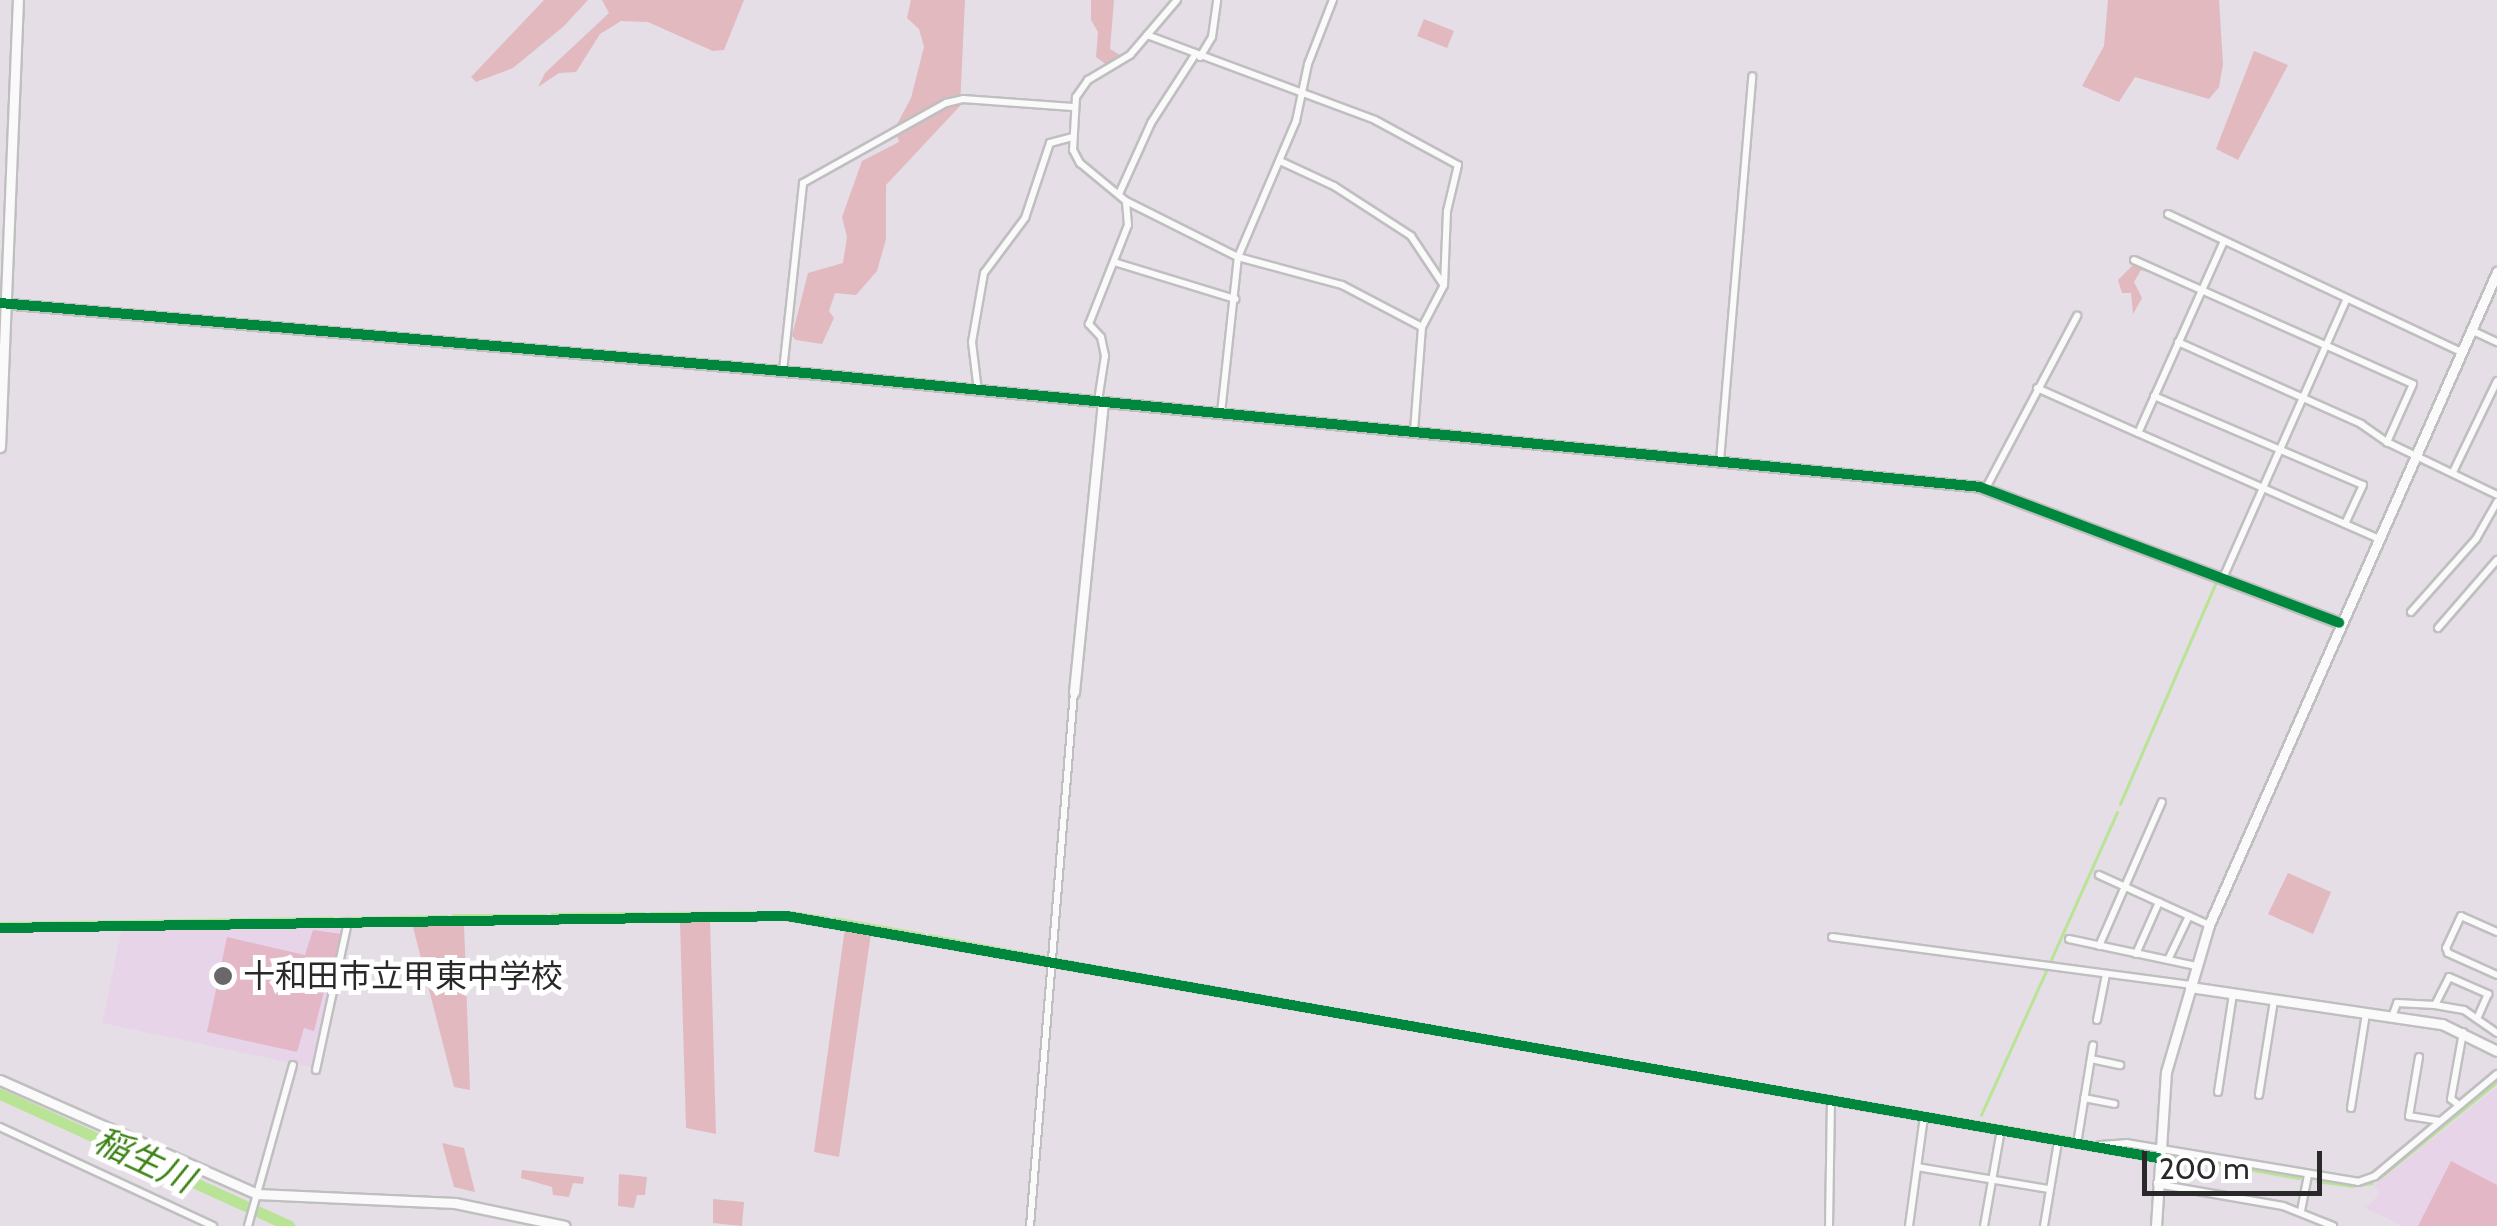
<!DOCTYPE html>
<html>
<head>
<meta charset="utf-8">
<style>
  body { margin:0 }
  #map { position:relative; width:2497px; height:1226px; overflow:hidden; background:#e5dee6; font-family:Cabin,"Noto Sans JP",sans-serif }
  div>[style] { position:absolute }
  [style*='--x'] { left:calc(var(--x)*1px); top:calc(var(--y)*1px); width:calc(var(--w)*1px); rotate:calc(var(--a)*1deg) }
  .education>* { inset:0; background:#e8d4e9 }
  .green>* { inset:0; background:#e1b9be }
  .pitch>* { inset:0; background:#e4b7c7 }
  .stream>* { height:2.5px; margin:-1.25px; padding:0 1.25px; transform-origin:1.25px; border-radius:1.25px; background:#b9e496 }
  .river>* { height:11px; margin:-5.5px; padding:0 5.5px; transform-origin:5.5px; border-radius:5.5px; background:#b9e496 }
  .roads { filter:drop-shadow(2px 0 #c0bfc0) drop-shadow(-2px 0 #c0bfc0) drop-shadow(0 2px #c0bfc0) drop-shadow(0 -2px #c0bfc0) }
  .street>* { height:6px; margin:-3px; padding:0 3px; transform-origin:3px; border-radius:3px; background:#fbfafb }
  .secondary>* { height:9px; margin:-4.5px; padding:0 4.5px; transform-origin:4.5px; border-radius:4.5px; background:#fbfafb }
  .cycleway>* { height:10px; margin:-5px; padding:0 5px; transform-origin:5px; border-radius:5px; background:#00873e }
  .dots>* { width:28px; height:28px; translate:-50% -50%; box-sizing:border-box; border:5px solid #fff; border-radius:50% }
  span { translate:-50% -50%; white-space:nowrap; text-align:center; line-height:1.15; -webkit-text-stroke:10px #fff; paint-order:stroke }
  .poi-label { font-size:32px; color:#292929 }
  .left { translate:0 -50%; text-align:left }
  .water-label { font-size:35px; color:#3d8216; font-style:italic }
  .scale { position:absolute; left:2142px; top:1151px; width:180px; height:45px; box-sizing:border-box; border:5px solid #292929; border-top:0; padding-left:12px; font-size:30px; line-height:35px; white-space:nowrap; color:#292929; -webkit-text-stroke:8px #fff; paint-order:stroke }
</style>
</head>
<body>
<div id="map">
  <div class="education">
    <div style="clip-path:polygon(342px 927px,315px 1068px,102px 1023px,122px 928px)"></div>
    <div style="clip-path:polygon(2497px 1087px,2497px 1226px,2403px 1226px,2365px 1208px,2380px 1194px,2374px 1186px)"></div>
  </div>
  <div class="green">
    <div style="clip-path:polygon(544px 0,588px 0,564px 26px,513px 68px,476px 82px,471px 77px)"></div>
    <div style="clip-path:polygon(602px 0,744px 0,724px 50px,713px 51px,648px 22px,621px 21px,600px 34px,576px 72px,559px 73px,538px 87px,545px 73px,609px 13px)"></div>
    <div style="clip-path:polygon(911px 0,965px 0,960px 106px,886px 185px,886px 239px,877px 271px,856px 295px,835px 293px,829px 311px,834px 318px,822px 344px,796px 340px,792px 336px,808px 273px,843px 263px,847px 237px,842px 217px,862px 161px,899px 142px,895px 128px,911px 98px,924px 47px,919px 29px,907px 18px)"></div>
    <div style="clip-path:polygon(1091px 0,1114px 0,1110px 49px,1120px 55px,1107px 65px,1096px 57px,1098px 32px,1091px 20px)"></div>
    <div style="clip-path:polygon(2108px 0,2219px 0,2223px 64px,2219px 87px,2209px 99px,2135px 77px,2119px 102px,2082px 86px,2104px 46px)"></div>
    <div style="clip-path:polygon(1424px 19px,1454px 31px,1447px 48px,1417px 36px)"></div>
    <div style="clip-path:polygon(2254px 51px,2288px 65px,2238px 160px,2216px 149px)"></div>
    <div style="clip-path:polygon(2135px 263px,2169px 278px,2141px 270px,2134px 282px,2142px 298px,2133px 314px,2131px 293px,2122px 293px,2118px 280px)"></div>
    <div style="clip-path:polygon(2288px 873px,2331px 892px,2313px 934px,2268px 914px)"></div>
    <div style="clip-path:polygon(680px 921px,710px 921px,716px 1134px,686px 1128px)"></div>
    <div style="clip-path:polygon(412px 923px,464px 924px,470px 1090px,454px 1087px)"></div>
    <div style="clip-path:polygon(845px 928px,871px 933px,839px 1157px,814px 1152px)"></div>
    <div style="clip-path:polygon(442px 1143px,464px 1148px,475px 1192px,454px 1187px)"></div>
    <div style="clip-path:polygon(522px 1170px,584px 1177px,583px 1184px,573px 1183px,569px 1197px,553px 1195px,552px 1187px,521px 1178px)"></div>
    <div style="clip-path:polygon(619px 1174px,647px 1177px,645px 1195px,637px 1195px,634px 1208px,618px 1206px)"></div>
    <div style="clip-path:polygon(713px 1199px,744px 1202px,742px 1226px,713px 1223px)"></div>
  </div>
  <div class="pitch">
    <div style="clip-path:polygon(313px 930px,342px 934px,335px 969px,302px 963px,329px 972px,314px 1031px,304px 1028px,297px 1052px,207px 1032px,227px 937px,305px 955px)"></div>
    <div style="clip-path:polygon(2451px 1161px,2497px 1185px,2497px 1226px,2418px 1226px)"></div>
  </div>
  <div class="stream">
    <div style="--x:2120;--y:804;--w:240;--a:-66.6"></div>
    <div style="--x:790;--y:912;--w:37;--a:8"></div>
    <div style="--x:650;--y:913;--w:133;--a:-0.4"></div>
    <div style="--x:552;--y:914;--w:92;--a:-0.6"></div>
    <div style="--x:453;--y:915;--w:93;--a:0"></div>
    <div style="--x:340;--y:918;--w:106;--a:-1.1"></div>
    <div style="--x:834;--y:918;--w:90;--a:10.2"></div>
    <div style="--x:0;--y:923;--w:332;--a:-0.9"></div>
    <div style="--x:929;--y:935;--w:121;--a:10.5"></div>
    <div style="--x:1057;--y:959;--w:83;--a:10.4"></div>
    <div style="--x:2050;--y:962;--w:164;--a:-65.9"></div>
    <div style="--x:1145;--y:975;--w:73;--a:11"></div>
    <div style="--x:1292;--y:1002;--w:39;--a:10"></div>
    <div style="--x:1682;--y:1071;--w:147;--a:9.8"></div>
    <div style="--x:0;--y:1075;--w:230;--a:23.9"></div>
    <div style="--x:1835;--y:1097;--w:29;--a:12"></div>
    <div style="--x:1881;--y:1106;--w:41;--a:8.3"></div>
    <div style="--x:1927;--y:1113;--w:148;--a:9.7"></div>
    <div style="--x:1981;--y:1115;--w:160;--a:-65.7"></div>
    <div style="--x:2127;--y:1148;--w:19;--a:12"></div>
    <div style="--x:2166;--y:1155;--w:135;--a:9.8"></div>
    <div style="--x:2381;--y:1177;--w:150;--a:-39.3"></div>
    <div style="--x:2317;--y:1181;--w:34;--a:8"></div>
    <div style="--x:2351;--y:1186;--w:21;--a:-8"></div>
  </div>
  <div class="river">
    <div style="--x:0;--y:1094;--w:318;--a:24.5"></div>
  </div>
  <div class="roads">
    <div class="street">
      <div style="--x:1177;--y:0;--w:72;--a:130.5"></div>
      <div style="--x:1130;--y:55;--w:49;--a:149.2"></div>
      <div style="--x:1088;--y:80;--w:21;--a:125"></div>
      <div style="--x:1076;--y:97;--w:53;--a:93.2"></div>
      <div style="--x:1073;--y:150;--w:15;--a:62"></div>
      <div style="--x:1080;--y:163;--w:60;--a:39.6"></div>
      <div style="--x:1126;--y:201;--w:125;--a:26.6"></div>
      <div style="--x:1238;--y:257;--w:108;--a:15.1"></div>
      <div style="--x:1342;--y:285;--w:90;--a:27.7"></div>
      <div style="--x:1147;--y:35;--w:243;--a:20.4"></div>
      <div style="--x:1375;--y:120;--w:94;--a:28.5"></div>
      <div style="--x:1458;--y:165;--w:47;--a:103.4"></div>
      <div style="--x:1447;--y:211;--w:74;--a:92.3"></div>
      <div style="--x:1444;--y:285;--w:47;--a:117.6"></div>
      <div style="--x:1422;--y:327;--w:105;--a:94.4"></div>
      <div style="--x:1200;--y:57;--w:23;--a:-59"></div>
      <div style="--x:1212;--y:37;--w:37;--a:-82"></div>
      <div style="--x:1280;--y:161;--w:60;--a:24.8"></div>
      <div style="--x:1334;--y:186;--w:92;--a:33"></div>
      <div style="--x:1411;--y:236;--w:58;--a:56.3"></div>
      <div style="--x:1119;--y:194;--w:78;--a:-65.7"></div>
      <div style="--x:1151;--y:123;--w:81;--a:-57.1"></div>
      <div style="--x:2168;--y:214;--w:324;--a:25.2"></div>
      <div style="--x:2224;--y:241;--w:210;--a:114.1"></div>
      <div style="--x:2138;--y:433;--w:261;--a:23.7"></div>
      <div style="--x:2134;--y:260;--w:305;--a:24"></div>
      <div style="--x:2413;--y:384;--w:64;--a:114.1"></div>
      <div style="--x:2387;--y:442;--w:122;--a:25.7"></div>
      <div style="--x:1114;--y:262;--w:127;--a:17"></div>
      <div style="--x:2471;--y:330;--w:29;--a:25"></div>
      <div style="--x:2178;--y:342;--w:201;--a:24.1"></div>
      <div style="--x:2361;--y:424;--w:32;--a:35"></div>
      <div style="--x:783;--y:371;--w:189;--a:-83.9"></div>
      <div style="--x:803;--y:183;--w:164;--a:-29.2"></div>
      <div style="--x:946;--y:103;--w:17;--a:-13"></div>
      <div style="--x:963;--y:99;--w:110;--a:4.2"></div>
      <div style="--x:2037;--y:388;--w:111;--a:24"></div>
      <div style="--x:978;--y:391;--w:49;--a:-97"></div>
      <div style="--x:972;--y:342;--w:70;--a:-80.1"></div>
      <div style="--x:984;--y:273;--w:69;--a:-53.3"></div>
      <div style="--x:1025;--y:218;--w:79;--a:-71.6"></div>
      <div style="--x:1050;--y:143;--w:23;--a:-15"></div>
      <div style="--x:2154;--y:396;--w:227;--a:23.1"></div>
      <div style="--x:2363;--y:485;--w:43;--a:114.8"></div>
      <div style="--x:1098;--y:401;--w:46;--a:-81.2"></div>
      <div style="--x:1105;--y:356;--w:19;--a:-102"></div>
      <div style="--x:1101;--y:337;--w:18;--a:-133"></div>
      <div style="--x:1089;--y:324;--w:106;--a:-68.5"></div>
      <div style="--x:1128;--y:225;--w:22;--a:-95"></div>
      <div style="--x:1221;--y:413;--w:157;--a:-83.8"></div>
      <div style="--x:1238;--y:257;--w:148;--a:-66.9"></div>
      <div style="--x:1296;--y:121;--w:58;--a:-78.1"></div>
      <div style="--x:1308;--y:64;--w:69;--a:-68.7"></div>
      <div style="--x:1720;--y:461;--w:386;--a:-85.2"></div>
      <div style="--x:2453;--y:472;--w:101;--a:-64.2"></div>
      <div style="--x:1986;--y:488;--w:195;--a:-62.1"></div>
      <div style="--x:2223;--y:578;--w:303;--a:-66.1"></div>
      <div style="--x:2411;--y:612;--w:98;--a:-48.3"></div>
      <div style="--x:2476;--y:539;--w:43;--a:-60.4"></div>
      <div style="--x:2438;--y:628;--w:90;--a:-49.1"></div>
      <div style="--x:2099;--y:875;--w:121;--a:24.4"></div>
      <div style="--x:0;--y:928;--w:787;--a:-0.87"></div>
      <div style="--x:787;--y:916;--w:1392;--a:10.01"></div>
      <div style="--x:2497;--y:932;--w:39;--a:-156"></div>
      <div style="--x:2461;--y:916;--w:35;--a:115"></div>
      <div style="--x:2446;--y:948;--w:5;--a:68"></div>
      <div style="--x:2448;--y:953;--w:54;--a:24.2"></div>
      <div style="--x:1832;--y:937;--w:362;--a:7.6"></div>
      <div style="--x:2069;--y:939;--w:130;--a:12"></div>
      <div style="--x:2099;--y:946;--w:157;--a:-66.4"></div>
      <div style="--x:2136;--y:954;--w:57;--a:-66.1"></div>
      <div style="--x:2168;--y:960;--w:49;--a:-64.5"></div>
      <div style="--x:2435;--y:1005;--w:31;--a:-63"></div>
      <div style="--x:2449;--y:977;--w:43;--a:23.6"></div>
      <div style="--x:2488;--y:994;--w:27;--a:114"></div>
      <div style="--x:2392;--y:1017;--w:15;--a:-70"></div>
      <div style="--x:2397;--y:1003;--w:38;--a:3"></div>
      <div style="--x:2435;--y:1005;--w:29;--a:10"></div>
      <div style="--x:2464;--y:1010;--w:40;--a:34.9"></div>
      <div style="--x:2097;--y:1020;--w:47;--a:-78.9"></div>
      <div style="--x:2419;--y:1057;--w:60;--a:99.6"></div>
      <div style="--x:2409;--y:1116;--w:31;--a:9"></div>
      <div style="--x:2091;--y:1059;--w:30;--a:12"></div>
      <div style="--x:316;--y:1070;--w:151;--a:-77.8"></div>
      <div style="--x:2218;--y:1092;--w:99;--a:-81.3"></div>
      <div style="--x:2259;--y:1095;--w:96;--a:-81"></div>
      <div style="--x:2084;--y:1098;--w:31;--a:11"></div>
      <div style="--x:2459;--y:1105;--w:10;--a:-143"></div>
      <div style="--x:2451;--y:1099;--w:68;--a:-79.8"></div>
      <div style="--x:2351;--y:1108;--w:96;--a:-81"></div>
      <div style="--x:0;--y:1127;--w:235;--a:24.9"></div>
      <div style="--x:2077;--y:1144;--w:100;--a:-80.8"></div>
      <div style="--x:2100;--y:1145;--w:26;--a:-4"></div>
      <div style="--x:2126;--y:1143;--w:235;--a:9.5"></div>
      <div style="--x:2358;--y:1182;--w:18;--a:-19"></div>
      <div style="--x:2375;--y:1176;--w:159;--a:-39.9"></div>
      <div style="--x:1917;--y:1167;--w:134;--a:9.5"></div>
      <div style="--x:2157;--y:1184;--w:128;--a:9.9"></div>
      <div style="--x:2283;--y:1206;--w:54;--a:21.8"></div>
      <div style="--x:2301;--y:1211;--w:37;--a:-79"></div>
      <div style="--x:248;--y:1226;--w:167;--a:-74.4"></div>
      <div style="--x:1030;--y:1226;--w:536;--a:-85.29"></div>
      <div style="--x:1829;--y:1226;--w:125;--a:-89.1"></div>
      <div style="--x:1909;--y:1226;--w:110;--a:-82.2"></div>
      <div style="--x:1984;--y:1226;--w:97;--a:-80"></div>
      <div style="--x:2044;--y:1226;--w:86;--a:-80.6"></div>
    </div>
    <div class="secondary">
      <div style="--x:0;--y:303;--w:819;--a:4.97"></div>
      <div style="--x:816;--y:374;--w:1169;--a:5.54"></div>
      <div style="--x:1980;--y:487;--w:384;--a:20.7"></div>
      <div style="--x:0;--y:447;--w:447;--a:-87.7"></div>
      <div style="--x:1074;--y:692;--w:290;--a:-84.3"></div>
      <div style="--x:2190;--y:987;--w:255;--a:8.4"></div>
      <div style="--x:2442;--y:1024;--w:61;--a:26.1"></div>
      <div style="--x:0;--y:1080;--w:281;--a:23.9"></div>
      <div style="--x:257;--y:1194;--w:198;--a:2.6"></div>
      <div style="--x:455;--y:1203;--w:112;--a:11.8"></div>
      <div style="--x:2156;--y:1226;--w:154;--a:-86.3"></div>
      <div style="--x:2166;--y:1072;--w:153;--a:-73.7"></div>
      <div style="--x:2209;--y:925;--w:714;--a:-66.2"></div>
    </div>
  </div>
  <div class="cycleway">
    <div style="--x:0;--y:303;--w:819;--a:4.97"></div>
    <div style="--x:816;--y:374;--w:1169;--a:5.54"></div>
    <div style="--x:1980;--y:487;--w:384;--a:20.7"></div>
    <div style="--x:0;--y:928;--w:787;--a:-0.87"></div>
    <div style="--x:787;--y:916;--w:1392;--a:10.01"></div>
  </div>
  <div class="dots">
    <div style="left:223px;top:976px;background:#6b686b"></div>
  </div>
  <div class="poi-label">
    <span class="left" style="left:243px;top:976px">十和田市立甲東中学校</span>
  </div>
  <div class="water-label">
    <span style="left:144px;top:1160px;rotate:25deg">稲生川</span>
  </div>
  <div class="scale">200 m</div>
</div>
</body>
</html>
